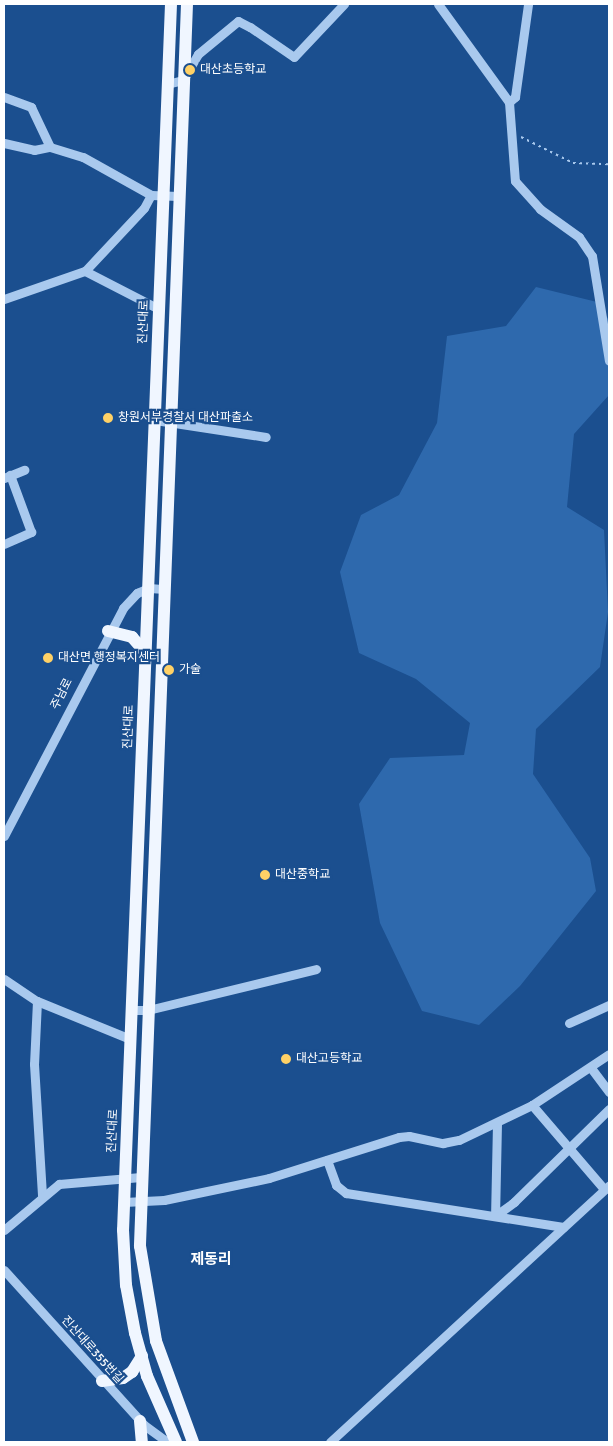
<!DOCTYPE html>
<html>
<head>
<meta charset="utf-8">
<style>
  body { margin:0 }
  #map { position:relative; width:613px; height:1446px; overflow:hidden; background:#1b4f8f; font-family:Signika,"Noto Sans KR",sans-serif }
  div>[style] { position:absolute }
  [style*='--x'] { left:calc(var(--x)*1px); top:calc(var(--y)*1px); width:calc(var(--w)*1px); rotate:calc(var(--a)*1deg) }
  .green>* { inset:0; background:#2e69ad }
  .path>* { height:2px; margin-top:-1px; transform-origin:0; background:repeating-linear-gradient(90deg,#a9c9ee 0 2.5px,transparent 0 6.5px) }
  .minor>* { height:9px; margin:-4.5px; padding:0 4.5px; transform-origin:4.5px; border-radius:4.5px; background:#a9c9ee }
  .major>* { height:12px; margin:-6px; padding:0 6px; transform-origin:6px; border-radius:6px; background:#f0f6ff }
  .dots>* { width:14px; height:14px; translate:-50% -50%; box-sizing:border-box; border:2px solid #1b4f8f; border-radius:50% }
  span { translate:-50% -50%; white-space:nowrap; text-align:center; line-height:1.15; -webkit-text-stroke:4.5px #1b4f8f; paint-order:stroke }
  .poi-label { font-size:12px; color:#fff }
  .left { translate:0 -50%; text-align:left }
  .street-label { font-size:12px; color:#fff }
  .quarter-label { font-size:15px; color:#fff; font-weight:700 }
  .frame { position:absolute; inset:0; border:5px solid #fff; pointer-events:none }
</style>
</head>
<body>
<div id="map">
  <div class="green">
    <div style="clip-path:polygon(536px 287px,597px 302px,609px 320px,609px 395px,574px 434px,567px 507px,604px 530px,608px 612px,600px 667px,536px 729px,533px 774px,590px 858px,596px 891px,520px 986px,479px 1025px,422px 1011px,380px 923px,359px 804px,390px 758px,464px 755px,470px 723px,416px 679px,359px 653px,340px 572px,361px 515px,399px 495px,437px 423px,447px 336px,506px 326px)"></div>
  </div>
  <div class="path">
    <div style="--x:521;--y:137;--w:58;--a:26.6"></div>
    <div style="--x:573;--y:163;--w:36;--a:2"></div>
  </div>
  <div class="minor">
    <div style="--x:438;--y:4;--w:121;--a:54.1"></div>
    <div style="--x:509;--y:102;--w:79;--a:85.7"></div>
    <div style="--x:515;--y:181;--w:38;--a:48"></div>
    <div style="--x:540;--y:209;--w:48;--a:35.7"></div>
    <div style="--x:579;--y:237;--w:23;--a:56"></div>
    <div style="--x:592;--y:256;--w:106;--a:80.8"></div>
    <div style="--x:167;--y:84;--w:16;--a:-14"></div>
    <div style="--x:183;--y:80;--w:30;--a:-60"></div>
    <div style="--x:198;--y:54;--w:52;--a:-39.5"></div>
    <div style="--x:238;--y:21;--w:13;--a:27"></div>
    <div style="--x:250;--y:27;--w:53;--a:34.3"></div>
    <div style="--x:294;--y:57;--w:73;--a:-46.7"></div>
    <div style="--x:4;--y:97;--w:29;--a:20"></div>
    <div style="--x:31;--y:107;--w:44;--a:64.6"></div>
    <div style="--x:50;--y:147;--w:34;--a:17"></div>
    <div style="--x:83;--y:157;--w:78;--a:29.2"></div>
    <div style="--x:151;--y:195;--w:27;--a:2"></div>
    <div style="--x:509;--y:102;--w:8;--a:-40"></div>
    <div style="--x:515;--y:97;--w:94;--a:-82"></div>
    <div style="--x:4;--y:143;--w:31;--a:13"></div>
    <div style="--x:34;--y:150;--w:16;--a:-11"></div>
    <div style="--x:85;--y:271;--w:83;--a:27.2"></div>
    <div style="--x:4;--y:299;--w:86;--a:-19.1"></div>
    <div style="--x:85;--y:271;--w:86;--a:-46.9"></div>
    <div style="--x:144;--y:208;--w:15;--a:-62"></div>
    <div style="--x:155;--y:420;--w:112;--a:8.7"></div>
    <div style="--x:4;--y:478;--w:22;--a:-22"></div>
    <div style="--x:4;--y:544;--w:30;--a:-24"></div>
    <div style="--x:31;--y:532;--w:61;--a:-110.2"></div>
    <div style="--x:4;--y:836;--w:257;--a:-62.4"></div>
    <div style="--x:123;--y:608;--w:21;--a:-47"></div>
    <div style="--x:137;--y:593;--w:13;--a:-23"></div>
    <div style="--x:149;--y:588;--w:16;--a:4"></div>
    <div style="--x:4;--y:979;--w:40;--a:34"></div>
    <div style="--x:37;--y:1001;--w:63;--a:92.7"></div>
    <div style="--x:34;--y:1064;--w:132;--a:86.5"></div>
    <div style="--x:37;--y:1001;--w:100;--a:22.2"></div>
    <div style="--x:132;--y:1010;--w:16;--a:0"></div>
    <div style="--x:148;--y:1010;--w:173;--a:-13.7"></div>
    <div style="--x:569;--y:1023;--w:44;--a:-24.2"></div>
    <div style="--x:591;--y:1068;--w:30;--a:53"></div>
    <div style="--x:532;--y:1105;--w:111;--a:49.4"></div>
    <div style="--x:497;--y:1123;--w:93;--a:91.2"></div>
    <div style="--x:495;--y:1216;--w:24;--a:-36"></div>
    <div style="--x:514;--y:1202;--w:133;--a:-44.4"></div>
    <div style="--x:327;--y:1160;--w:27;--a:70"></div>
    <div style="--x:336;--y:1185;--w:13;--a:39"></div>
    <div style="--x:346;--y:1193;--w:220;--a:8.9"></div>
    <div style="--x:124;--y:1202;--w:40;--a:-2.9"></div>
    <div style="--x:164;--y:1200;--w:107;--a:-11.8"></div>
    <div style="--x:269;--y:1178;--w:136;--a:-17.5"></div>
    <div style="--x:399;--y:1137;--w:10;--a:-6"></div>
    <div style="--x:409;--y:1136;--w:35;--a:12"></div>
    <div style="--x:443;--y:1143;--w:16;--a:-11"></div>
    <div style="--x:459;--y:1140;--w:81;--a:-25.6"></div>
    <div style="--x:532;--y:1105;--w:92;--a:-33.5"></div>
    <div style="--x:4;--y:1230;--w:72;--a:-39.9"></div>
    <div style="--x:59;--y:1184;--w:82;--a:-4.9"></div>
    <div style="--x:4;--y:1270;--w:209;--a:47.9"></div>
    <div style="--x:144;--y:1425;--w:29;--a:36"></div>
    <div style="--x:330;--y:1442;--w:379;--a:-42.6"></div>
  </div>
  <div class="major">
    <div style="--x:171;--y:4;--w:1227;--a:92.24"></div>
    <div style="--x:123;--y:1230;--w:55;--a:86.9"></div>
    <div style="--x:126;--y:1285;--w:49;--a:79.4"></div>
    <div style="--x:135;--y:1333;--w:45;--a:74.4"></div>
    <div style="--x:147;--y:1376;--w:72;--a:66.3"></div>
    <div style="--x:187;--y:4;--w:1243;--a:92.17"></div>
    <div style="--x:140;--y:1246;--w:96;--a:80.4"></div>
    <div style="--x:156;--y:1341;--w:108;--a:69.9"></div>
    <div style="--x:108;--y:631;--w:25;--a:14"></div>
    <div style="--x:132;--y:637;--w:20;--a:49"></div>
    <div style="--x:102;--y:1381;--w:21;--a:-8"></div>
    <div style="--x:123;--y:1378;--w:11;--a:-34"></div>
    <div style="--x:132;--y:1372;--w:19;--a:-58"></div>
    <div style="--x:140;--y:1421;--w:21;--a:85"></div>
  </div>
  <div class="dots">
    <div style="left:190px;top:70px;background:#ffd166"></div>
    <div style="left:108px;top:418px;background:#ffd166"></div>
    <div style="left:48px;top:658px;background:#ffd166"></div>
    <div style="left:169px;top:670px;background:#ffd166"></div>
    <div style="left:265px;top:875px;background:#ffd166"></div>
    <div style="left:286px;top:1059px;background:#ffd166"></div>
  </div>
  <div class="poi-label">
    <span class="left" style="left:200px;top:70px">대산초등학교</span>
    <span class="left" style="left:118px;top:418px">창원서부경찰서 대산파출소</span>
    <span class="left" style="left:58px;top:658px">대산면 행정복지센터</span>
    <span class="left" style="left:179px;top:670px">가술</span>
    <span class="left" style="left:275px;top:875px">대산중학교</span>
    <span class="left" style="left:296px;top:1059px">대산고등학교</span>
  </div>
  <div class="street-label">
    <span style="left:144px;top:322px;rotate:-88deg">진산대로</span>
    <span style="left:62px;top:694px;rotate:-63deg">주남로</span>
    <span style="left:129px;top:727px;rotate:-88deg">진산대로</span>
    <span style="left:113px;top:1131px;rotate:-87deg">진산대로</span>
    <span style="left:92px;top:1350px;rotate:48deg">진산대로355번길</span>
  </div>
  <div class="quarter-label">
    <span style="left:211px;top:1260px">제동리</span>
  </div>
  <div class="frame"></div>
</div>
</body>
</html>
